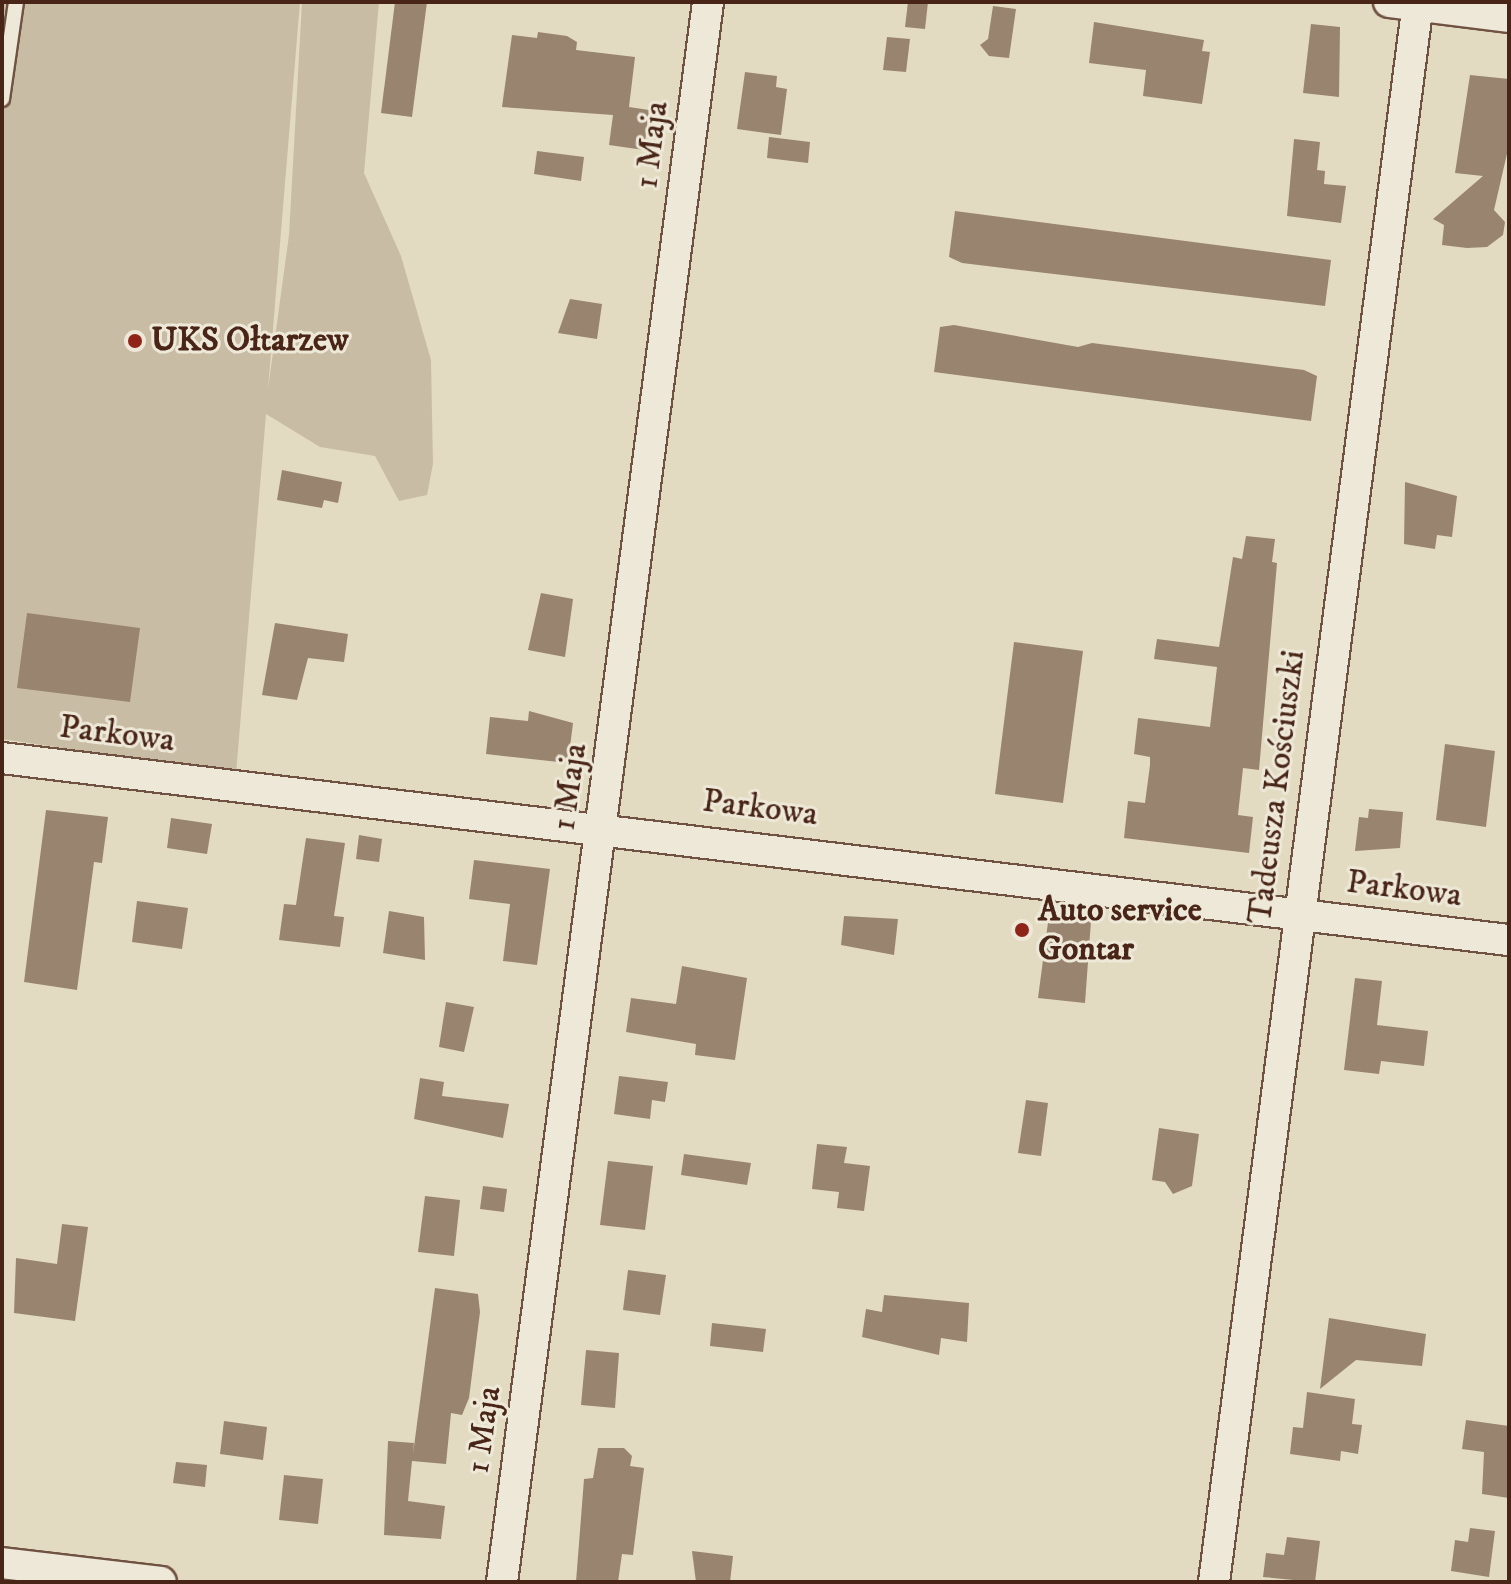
<!DOCTYPE html>
<html>
<head>
<meta charset="utf-8">
<style>
  body { margin:0 }
  #map { position:relative; width:1511px; height:1584px; overflow:hidden; background:#e3dbc1; font-family:"IM FELL DW Pica",serif }
  div>[style] { position:absolute }
  [style*='--x'] { left:calc(var(--x)*1px); top:calc(var(--y)*1px); width:calc(var(--w)*1px); rotate:calc(var(--a)*1deg) }
  .green>* { inset:0; background:#c9bca4 }
  .building>* { inset:0; background:#99846f }
  .roads { filter:drop-shadow(2px 0 #705242) drop-shadow(-2px 0 #705242) drop-shadow(0 2px #705242) drop-shadow(0 -2px #705242) }
  .service>* { height:14px; margin:-7px; padding:0 7px; transform-origin:7px; border-radius:7px; background:#ede8d7 }
  .minor>* { height:30px; margin:-15px; padding:0 15px; transform-origin:15px; border-radius:15px; background:#ede8d7 }
  .dots>* { width:22px; height:22px; translate:-50% -50%; box-sizing:border-box; border:4px solid #ede8d7; border-radius:50% }
  span { translate:-50% -50%; white-space:nowrap; text-align:center; line-height:1.15; -webkit-text-stroke:6px #ede8d7; paint-order:stroke }
  .street-label { font-size:34px; color:#492517 }
  .poi-label { font-size:34px; color:#492517; font-weight:700 }
  .left { translate:0 -50%; text-align:left }
  .frame { position:absolute; inset:0; border:4px solid #492517; pointer-events:none }
</style>
</head>
<body>
<div id="map">
  <div class="green">
    <div style="clip-path:polygon(2px 2px,300px 2px,268px 389px,289px 235px,302px 2px,379px 2px,364px 173px,401px 256px,431px 360px,433px 464px,427px 495px,399px 501px,375px 456px,320px 447px,266px 414px,236px 774px,2px 739px)"></div>
  </div>
  <div class="building">
    <div style="clip-path:polygon(395px 2px,427px 2px,412px 117px,381px 113px)"></div>
    <div style="clip-path:polygon(908px 2px,928px 2px,925px 29px,905px 27px)"></div>
    <div style="clip-path:polygon(993px 6px,1016px 9px,1009px 58px,989px 56px,980px 45px,988px 39px)"></div>
    <div style="clip-path:polygon(1094px 22px,1204px 40px,1202px 51px,1210px 52px,1202px 104px,1143px 96px,1146px 70px,1089px 63px)"></div>
    <div style="clip-path:polygon(1311px 24px,1340px 27px,1339px 97px,1303px 93px)"></div>
    <div style="clip-path:polygon(538px 32px,567px 36px,577px 42px,576px 50px,635px 57px,629px 107px,649px 110px,644px 150px,609px 145px,613px 115px,502px 107px,512px 35px,537px 38px)"></div>
    <div style="clip-path:polygon(887px 37px,910px 39px,906px 72px,883px 70px)"></div>
    <div style="clip-path:polygon(745px 72px,777px 76px,776px 87px,787px 89px,781px 135px,737px 129px)"></div>
    <div style="clip-path:polygon(1470px 75px,1509px 79px,1509px 145px,1494px 210px,1505px 222px,1503px 235px,1487px 247px,1467px 248px,1442px 245px,1444px 225px,1433px 219px,1483px 176px,1455px 173px)"></div>
    <div style="clip-path:polygon(769px 137px,810px 142px,808px 163px,767px 158px)"></div>
    <div style="clip-path:polygon(1294px 139px,1320px 142px,1317px 170px,1325px 171px,1324px 184px,1346px 186px,1341px 223px,1287px 216px)"></div>
    <div style="clip-path:polygon(537px 151px,584px 157px,581px 181px,534px 174px)"></div>
    <div style="clip-path:polygon(955px 211px,1331px 260px,1325px 306px,962px 263px,949px 257px)"></div>
    <div style="clip-path:polygon(570px 299px,602px 304px,597px 339px,558px 333px)"></div>
    <div style="clip-path:polygon(954px 325px,1078px 347px,1092px 343px,1304px 370px,1317px 376px,1311px 421px,934px 372px,940px 327px)"></div>
    <div style="clip-path:polygon(282px 470px,342px 482px,338px 503px,324px 500px,322px 508px,277px 500px)"></div>
    <div style="clip-path:polygon(1405px 482px,1457px 496px,1452px 537px,1437px 535px,1435px 549px,1404px 544px)"></div>
    <div style="clip-path:polygon(1246px 536px,1275px 539px,1272px 562px,1277px 563px,1259px 770px,1243px 768px,1238px 815px,1253px 817px,1249px 853px,1124px 838px,1128px 801px,1145px 803px,1150px 765px,1150px 757px,1134px 754px,1138px 718px,1210px 727px,1217px 667px,1154px 659px,1157px 639px,1219px 647px,1233px 557px,1242px 559px)"></div>
    <div style="clip-path:polygon(541px 593px,573px 599px,565px 657px,528px 650px)"></div>
    <div style="clip-path:polygon(27px 613px,140px 628px,130px 702px,17px 688px)"></div>
    <div style="clip-path:polygon(275px 623px,348px 634px,344px 662px,308px 658px,297px 700px,262px 695px)"></div>
    <div style="clip-path:polygon(1014px 642px,1083px 651px,1063px 803px,995px 794px)"></div>
    <div style="clip-path:polygon(529px 711px,573px 723px,568px 763px,486px 754px,490px 717px,528px 721px)"></div>
    <div style="clip-path:polygon(1445px 744px,1495px 751px,1486px 827px,1436px 820px)"></div>
    <div style="clip-path:polygon(1369px 809px,1403px 812px,1400px 848px,1355px 851px,1359px 817px,1368px 818px)"></div>
    <div style="clip-path:polygon(46px 810px,108px 817px,102px 863px,94px 862px,77px 990px,24px 982px)"></div>
    <div style="clip-path:polygon(171px 818px,212px 824px,207px 854px,167px 848px)"></div>
    <div style="clip-path:polygon(359px 835px,382px 839px,379px 862px,356px 859px)"></div>
    <div style="clip-path:polygon(306px 838px,345px 843px,334px 916px,344px 917px,340px 947px,279px 940px,284px 904px,296px 905px)"></div>
    <div style="clip-path:polygon(474px 860px,550px 869px,537px 965px,503px 961px,510px 904px,469px 899px)"></div>
    <div style="clip-path:polygon(137px 901px,188px 908px,182px 949px,132px 942px)"></div>
    <div style="clip-path:polygon(389px 911px,424px 917px,425px 960px,383px 953px)"></div>
    <div style="clip-path:polygon(1049px 915px,1091px 921px,1085px 1003px,1038px 998px)"></div>
    <div style="clip-path:polygon(844px 916px,898px 919px,894px 955px,841px 945px)"></div>
    <div style="clip-path:polygon(682px 966px,747px 978px,735px 1060px,695px 1055px,696px 1044px,626px 1032px,631px 998px,676px 1004px)"></div>
    <div style="clip-path:polygon(1355px 978px,1382px 981px,1377px 1025px,1428px 1031px,1424px 1066px,1381px 1061px,1379px 1074px,1344px 1070px)"></div>
    <div style="clip-path:polygon(446px 1002px,474px 1007px,464px 1052px,439px 1047px)"></div>
    <div style="clip-path:polygon(619px 1076px,668px 1082px,665px 1102px,652px 1100px,650px 1119px,614px 1114px)"></div>
    <div style="clip-path:polygon(420px 1078px,444px 1082px,442px 1096px,509px 1104px,503px 1138px,414px 1119px)"></div>
    <div style="clip-path:polygon(1026px 1100px,1048px 1103px,1041px 1156px,1018px 1153px)"></div>
    <div style="clip-path:polygon(1159px 1128px,1199px 1134px,1192px 1186px,1173px 1194px,1165px 1182px,1152px 1180px)"></div>
    <div style="clip-path:polygon(817px 1144px,847px 1147px,844px 1163px,870px 1166px,864px 1211px,837px 1208px,839px 1192px,812px 1189px)"></div>
    <div style="clip-path:polygon(684px 1154px,751px 1163px,747px 1185px,681px 1175px)"></div>
    <div style="clip-path:polygon(608px 1161px,653px 1166px,645px 1230px,600px 1225px)"></div>
    <div style="clip-path:polygon(483px 1186px,507px 1189px,504px 1212px,480px 1209px)"></div>
    <div style="clip-path:polygon(425px 1196px,460px 1200px,454px 1256px,418px 1252px)"></div>
    <div style="clip-path:polygon(62px 1224px,88px 1227px,75px 1321px,14px 1313px,16px 1258px,57px 1264px)"></div>
    <div style="clip-path:polygon(628px 1270px,666px 1275px,660px 1315px,623px 1310px)"></div>
    <div style="clip-path:polygon(435px 1288px,478px 1294px,480px 1312px,469px 1398px,462px 1415px,451px 1413px,446px 1464px,412px 1461px,408px 1501px,445px 1506px,441px 1539px,384px 1535px,388px 1441px,414px 1443px,413px 1454px)"></div>
    <div style="clip-path:polygon(884px 1295px,969px 1303px,967px 1342px,941px 1338px,939px 1355px,862px 1337px,866px 1309px,882px 1312px)"></div>
    <div style="clip-path:polygon(1329px 1318px,1426px 1334px,1422px 1366px,1356px 1360px,1320px 1389px)"></div>
    <div style="clip-path:polygon(712px 1323px,766px 1329px,763px 1352px,710px 1346px)"></div>
    <div style="clip-path:polygon(586px 1350px,619px 1353px,615px 1408px,581px 1405px)"></div>
    <div style="clip-path:polygon(1307px 1392px,1355px 1399px,1352px 1424px,1362px 1425px,1358px 1454px,1341px 1451px,1340px 1461px,1290px 1454px,1293px 1427px,1303px 1428px)"></div>
    <div style="clip-path:polygon(1466px 1420px,1509px 1426px,1509px 1498px,1482px 1494px,1484px 1452px,1462px 1449px)"></div>
    <div style="clip-path:polygon(224px 1421px,267px 1427px,263px 1460px,220px 1454px)"></div>
    <div style="clip-path:polygon(598px 1448px,624px 1448px,632px 1456px,630px 1466px,644px 1468px,633px 1555px,622px 1554px,618px 1582px,576px 1582px,584px 1479px,593px 1478px)"></div>
    <div style="clip-path:polygon(176px 1462px,207px 1465px,205px 1487px,173px 1483px)"></div>
    <div style="clip-path:polygon(284px 1475px,323px 1479px,318px 1524px,279px 1520px)"></div>
    <div style="clip-path:polygon(1470px 1528px,1495px 1531px,1489px 1577px,1451px 1571px,1455px 1540px,1468px 1542px)"></div>
    <div style="clip-path:polygon(1287px 1537px,1320px 1541px,1315px 1582px,1263px 1577px,1266px 1553px,1284px 1555px)"></div>
    <div style="clip-path:polygon(692px 1551px,733px 1556px,730px 1582px,696px 1582px)"></div>
  </div>
  <div class="roads">
    <div class="service">
      <div style="--x:2;--y:99;--w:98;--a:-81.8"></div>
    </div>
    <div class="minor">
      <div style="--x:1389;--y:2;--w:121;--a:7.1"></div>
      <div style="--x:2;--y:758;--w:1518;--a:6.89"></div>
      <div style="--x:2;--y:1563;--w:160;--a:6.8"></div>
      <div style="--x:502;--y:1582;--w:1593;--a:-82.57"></div>
      <div style="--x:1214;--y:1582;--w:1593;--a:-82.64"></div>
    </div>
  </div>
  <div class="dots">
    <div style="left:135px;top:341px;background:#8f2418"></div>
    <div style="left:1022px;top:930px;background:#8f2418"></div>
  </div>
  <div class="street-label">
    <span style="left:652px;top:145px;rotate:-83deg">1 Maja</span>
    <span style="left:117px;top:734px;rotate:7deg">Parkowa</span>
    <span style="left:570px;top:787px;rotate:-82deg">1 Maja</span>
    <span style="left:1277px;top:787px;rotate:-83deg">Tadeusza Kościuszki</span>
    <span style="left:760px;top:808px;rotate:7deg">Parkowa</span>
    <span style="left:1404px;top:889px;rotate:7deg">Parkowa</span>
    <span style="left:484px;top:1430px;rotate:-82deg">1 Maja</span>
  </div>
  <div class="poi-label">
    <span class="left" style="left:151px;top:341px">UKS Ołtarzew</span>
    <span class="left" style="left:1038px;top:930px">Auto service<br>Gontar</span>
  </div>
  <div class="frame"></div>
</div>
</body>
</html>
